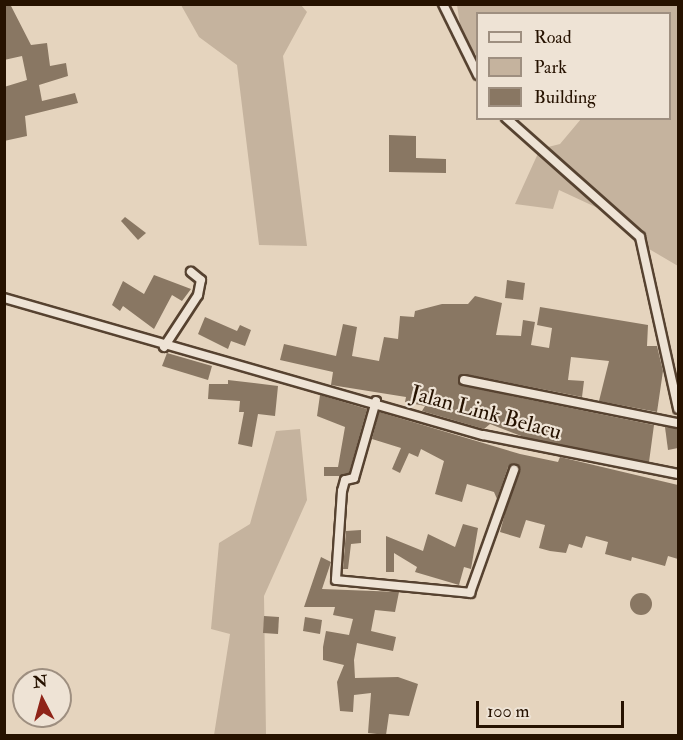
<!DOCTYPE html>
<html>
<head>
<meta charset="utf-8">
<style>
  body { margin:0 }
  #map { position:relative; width:683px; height:740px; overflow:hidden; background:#e5d4be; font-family:"IM FELL Double Pica",serif }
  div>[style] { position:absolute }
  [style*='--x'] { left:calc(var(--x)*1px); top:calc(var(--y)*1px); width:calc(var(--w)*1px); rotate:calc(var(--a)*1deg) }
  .green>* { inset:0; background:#c5b39e }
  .building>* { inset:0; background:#897763 }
  .round { border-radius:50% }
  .roads { filter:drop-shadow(2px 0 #564230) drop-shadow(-2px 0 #564230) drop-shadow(0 2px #564230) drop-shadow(0 -2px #564230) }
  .street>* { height:8px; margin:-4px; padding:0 4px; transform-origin:4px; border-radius:4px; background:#eee3d5 }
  span { translate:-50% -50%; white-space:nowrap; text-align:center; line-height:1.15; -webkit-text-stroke:4.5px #eee3d5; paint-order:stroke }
  .street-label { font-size:22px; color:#261200 }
  .frame { position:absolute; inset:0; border:6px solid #261200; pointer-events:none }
  .legend { position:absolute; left:476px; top:12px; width:195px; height:108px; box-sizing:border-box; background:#eee3d5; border:2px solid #9e8f80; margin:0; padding:8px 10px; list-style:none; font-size:18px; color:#261200 }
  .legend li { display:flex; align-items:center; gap:12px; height:30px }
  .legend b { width:30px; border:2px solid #9e8f80 }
  .north { position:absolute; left:12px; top:668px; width:60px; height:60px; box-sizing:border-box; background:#eee3d5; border:2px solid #9e8f80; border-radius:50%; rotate:354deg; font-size:16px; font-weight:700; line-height:24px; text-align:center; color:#261200 }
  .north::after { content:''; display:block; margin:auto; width:21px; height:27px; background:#8f2418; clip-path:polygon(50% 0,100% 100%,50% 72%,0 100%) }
  .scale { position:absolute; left:476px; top:701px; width:148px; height:27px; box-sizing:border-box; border:3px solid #261200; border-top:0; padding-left:8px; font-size:18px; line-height:21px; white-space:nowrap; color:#261200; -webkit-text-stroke:4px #eee3d5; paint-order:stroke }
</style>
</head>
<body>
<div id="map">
  <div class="green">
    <div style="clip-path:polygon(181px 5px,301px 5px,307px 12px,283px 56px,307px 246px,259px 245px,237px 65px,199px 37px)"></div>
    <div style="clip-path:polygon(457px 5px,678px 5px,678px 266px,644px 246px,602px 210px,559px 190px,553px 209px,515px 204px,540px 149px,560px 144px,581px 119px,670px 118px,670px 14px,478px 14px,477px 53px,465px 58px)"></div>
    <div style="clip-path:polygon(300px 429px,307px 500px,264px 596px,266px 735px,214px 735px,230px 634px,211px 629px,219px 543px,250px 524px,276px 431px)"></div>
  </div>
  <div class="building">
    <div style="clip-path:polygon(10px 4px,31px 45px,47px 43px,50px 66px,66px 63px,68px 76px,39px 85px,42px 101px,75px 93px,78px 103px,25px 116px,27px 136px,4px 141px,4px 87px,27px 80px,22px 56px,4px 60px,4px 7px)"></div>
    <div style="clip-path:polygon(389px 135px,416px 136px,416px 158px,446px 159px,446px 173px,389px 172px)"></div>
    <div style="clip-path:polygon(125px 217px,146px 233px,138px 240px,121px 221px)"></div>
    <div style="clip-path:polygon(154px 275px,191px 289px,182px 301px,172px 295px,154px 329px,123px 306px,120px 311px,112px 305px,123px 281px,144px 294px)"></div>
    <div style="clip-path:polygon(507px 280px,525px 283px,523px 300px,505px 298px)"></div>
    <div style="clip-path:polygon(475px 296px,502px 303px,496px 335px,521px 336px,523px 320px,535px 322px,531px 345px,549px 348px,552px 328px,537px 325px,540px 307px,648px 325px,647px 346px,657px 346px,663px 371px,657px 412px,599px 401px,609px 361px,571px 357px,568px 380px,584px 381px,582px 397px,465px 374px,458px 379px,463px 386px,654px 425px,649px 462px,524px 437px,490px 424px,484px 429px,422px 411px,425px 406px,405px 402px,406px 397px,331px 385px,333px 372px,280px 360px,284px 344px,336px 356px,343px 324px,357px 327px,352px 356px,379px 361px,384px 337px,398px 339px,400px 316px,414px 317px,415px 311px,442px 304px,468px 304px)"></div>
    <div style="clip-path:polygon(205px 317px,237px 331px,240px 325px,251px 330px,245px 346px,231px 341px,228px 349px,198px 334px)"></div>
    <div style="clip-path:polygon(167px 353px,212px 366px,208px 380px,162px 366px)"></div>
    <div style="clip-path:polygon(228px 380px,278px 386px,275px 416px,258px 414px,252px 447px,238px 444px,244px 412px,239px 412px,240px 401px,208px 399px,209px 384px,228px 384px)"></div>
    <div style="clip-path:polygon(320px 395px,367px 409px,349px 473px,340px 476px,324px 476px,324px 467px,338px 467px,345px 427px,317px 416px)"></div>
    <div style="clip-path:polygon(379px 412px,520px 454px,558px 462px,560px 457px,678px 485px,678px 559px,668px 556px,665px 566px,632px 557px,631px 561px,605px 554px,608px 542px,586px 536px,582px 548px,569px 544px,566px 553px,550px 551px,539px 548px,545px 525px,526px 520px,520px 538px,500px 532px,518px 465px,508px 467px,497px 499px,494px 492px,467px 484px,462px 502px,435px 494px,444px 461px,421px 449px,418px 457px,409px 453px,400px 473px,392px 469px,401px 448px,372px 439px)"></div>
    <div style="clip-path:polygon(665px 427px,678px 429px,678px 448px,668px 450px)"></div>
    <div style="clip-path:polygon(463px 524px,478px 528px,471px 569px,464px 567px,459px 585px,415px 572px,417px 567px,394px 553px,394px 572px,386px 572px,386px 536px,423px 551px,428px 534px,455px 547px)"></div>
    <div style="clip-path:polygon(361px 530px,361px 543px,351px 544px,348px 569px,343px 569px,346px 531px)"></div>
    <div style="clip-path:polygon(321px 557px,331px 562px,322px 589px,399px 592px,395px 612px,375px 610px,371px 631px,396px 637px,393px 651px,357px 643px,354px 660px,355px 678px,398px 677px,418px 684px,409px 716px,389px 714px,386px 735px,368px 733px,371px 693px,354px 695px,353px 712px,340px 711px,337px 682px,344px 665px,323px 660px,323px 647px,326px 631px,349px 635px,353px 619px,333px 615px,335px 607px,304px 607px)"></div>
    <div class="round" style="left:630px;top:593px;width:22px;height:22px"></div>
    <div style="clip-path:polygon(264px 616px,279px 617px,278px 634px,263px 633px)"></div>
    <div style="clip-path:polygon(305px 617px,322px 620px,320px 634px,303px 631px)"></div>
  </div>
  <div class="roads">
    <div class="street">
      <div style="--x:443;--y:4;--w:79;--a:63.8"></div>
      <div style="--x:506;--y:118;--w:179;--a:41.6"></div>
      <div style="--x:640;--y:237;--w:176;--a:77.5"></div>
      <div style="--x:4;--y:298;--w:498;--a:16"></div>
      <div style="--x:483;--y:435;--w:199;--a:11.3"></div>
      <div style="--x:164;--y:347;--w:62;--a:-56.8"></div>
      <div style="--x:198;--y:295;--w:15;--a:-79"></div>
      <div style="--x:201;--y:280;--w:13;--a:-141"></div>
      <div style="--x:464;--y:380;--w:218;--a:11.4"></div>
      <div style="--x:376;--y:401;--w:80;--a:105.9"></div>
      <div style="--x:354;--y:478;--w:9;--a:167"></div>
      <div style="--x:345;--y:480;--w:11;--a:105"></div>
      <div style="--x:342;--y:491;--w:89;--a:93.9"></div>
      <div style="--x:336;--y:580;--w:135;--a:5.5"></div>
      <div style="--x:470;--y:593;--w:131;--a:-70.3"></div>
    </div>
  </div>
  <div class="street-label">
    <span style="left:486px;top:413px;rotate:15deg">Jalan Link Belacu</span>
  </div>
  <div class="frame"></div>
  <ul class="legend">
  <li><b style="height:8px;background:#eee3d5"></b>Road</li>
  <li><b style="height:16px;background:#c5b39e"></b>Park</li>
  <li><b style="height:16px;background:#897763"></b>Building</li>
  </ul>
  <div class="north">N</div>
  <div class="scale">100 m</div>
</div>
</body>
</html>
